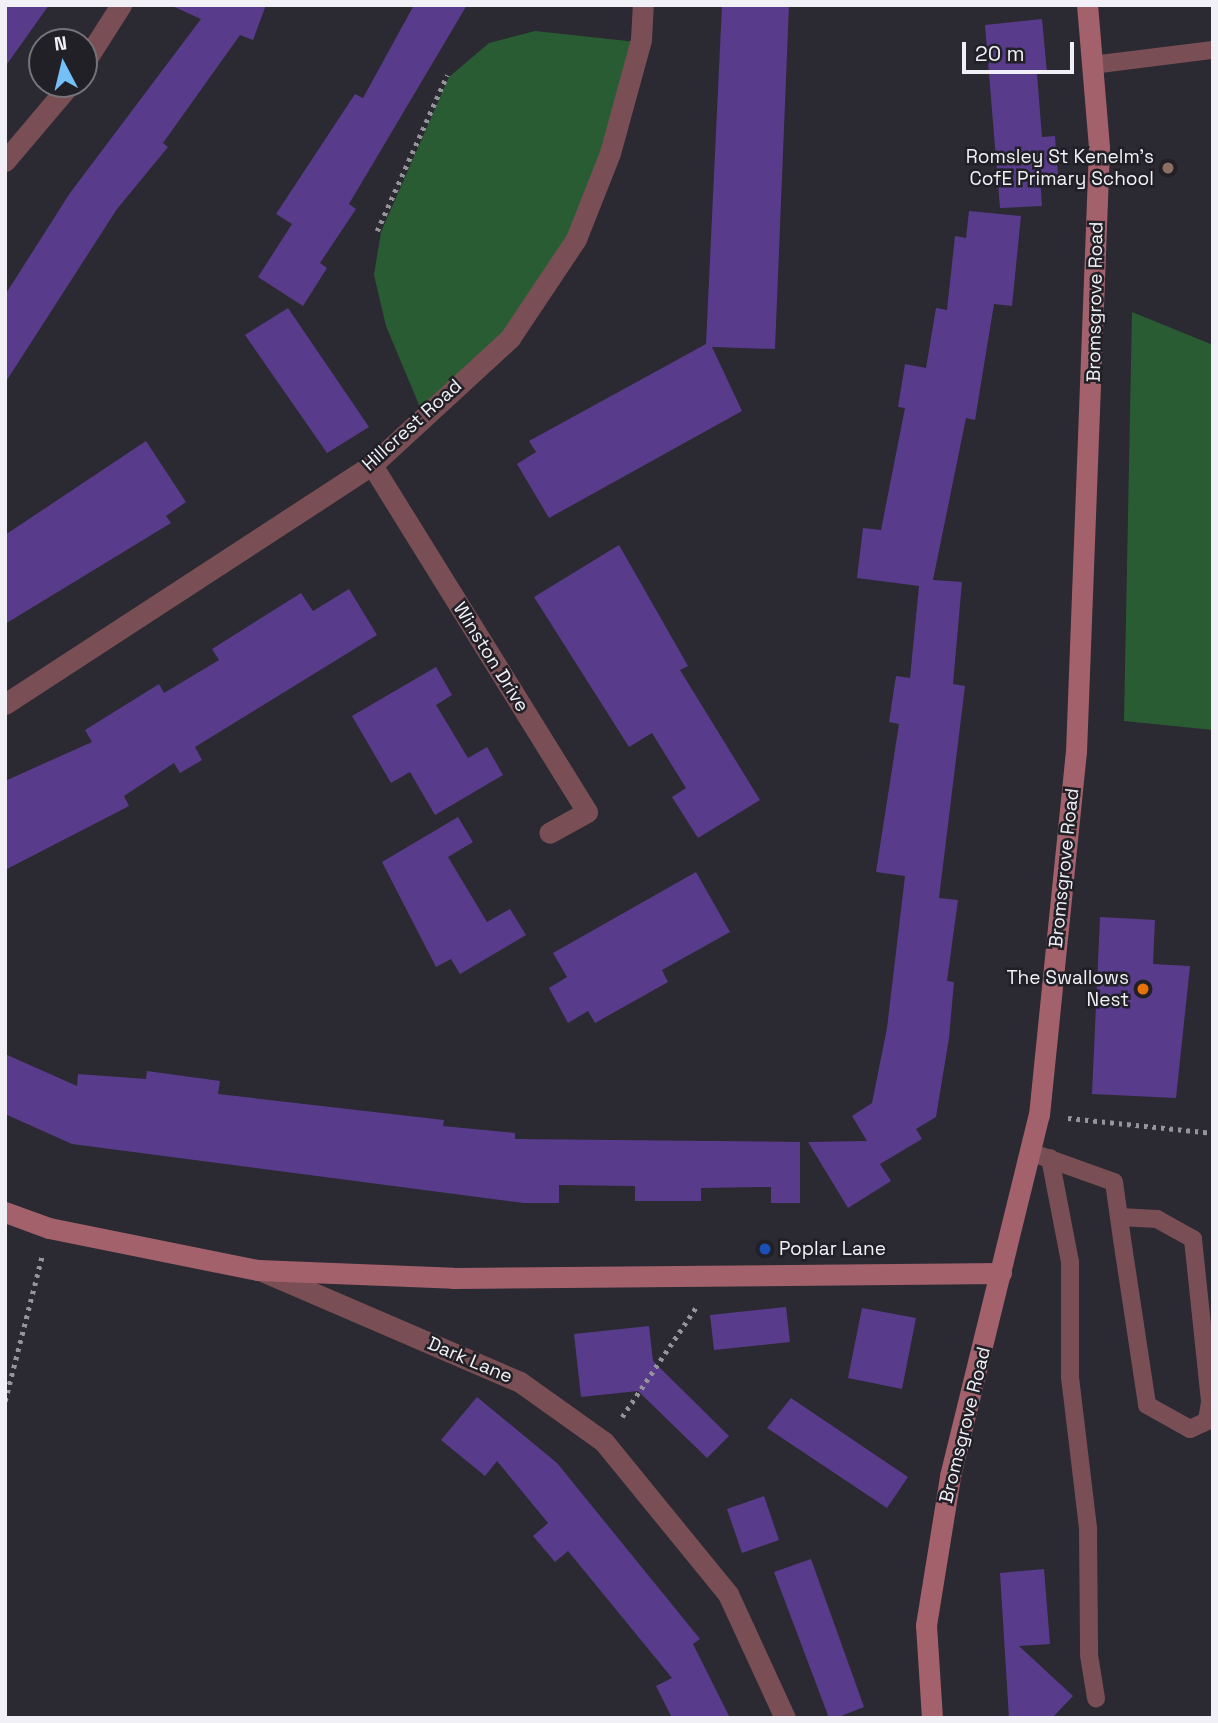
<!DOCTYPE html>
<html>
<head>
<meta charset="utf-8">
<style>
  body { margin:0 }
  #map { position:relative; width:1218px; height:1723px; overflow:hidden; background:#2b2931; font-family:"Space Grotesk",sans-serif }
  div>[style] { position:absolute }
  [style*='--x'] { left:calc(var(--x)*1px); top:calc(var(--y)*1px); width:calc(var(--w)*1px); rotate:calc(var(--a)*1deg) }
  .green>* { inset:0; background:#2a5c34 }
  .building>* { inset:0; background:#583c8b }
  .path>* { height:4.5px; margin-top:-2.25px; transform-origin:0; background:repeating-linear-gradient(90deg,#96949b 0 3.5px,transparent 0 8.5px) }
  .lane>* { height:18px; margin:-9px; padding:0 9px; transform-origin:9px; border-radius:9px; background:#794f55 }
  .street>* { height:21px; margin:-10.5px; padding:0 10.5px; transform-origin:10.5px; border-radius:10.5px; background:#794f55 }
  .secondary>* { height:21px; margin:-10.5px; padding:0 10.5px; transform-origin:10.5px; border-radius:10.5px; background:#a3616c }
  .dots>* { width:19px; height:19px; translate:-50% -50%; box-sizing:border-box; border:4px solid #212027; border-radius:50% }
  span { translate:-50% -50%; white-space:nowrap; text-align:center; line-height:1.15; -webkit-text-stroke:5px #212027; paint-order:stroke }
  .poi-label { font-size:19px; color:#f1f0f6 }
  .right { translate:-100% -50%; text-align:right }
  .left { translate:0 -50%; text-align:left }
  .street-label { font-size:19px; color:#f1f0f6 }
  .frame { position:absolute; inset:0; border:7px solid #f1f0f6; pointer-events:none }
  .north { position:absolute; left:28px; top:28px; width:70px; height:70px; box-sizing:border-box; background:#212027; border:2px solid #74737a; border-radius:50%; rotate:353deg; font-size:19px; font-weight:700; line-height:28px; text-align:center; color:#f1f0f6 }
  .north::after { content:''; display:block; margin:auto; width:24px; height:32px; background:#74c0f6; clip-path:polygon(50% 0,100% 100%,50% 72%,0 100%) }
  .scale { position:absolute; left:962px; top:42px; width:112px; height:32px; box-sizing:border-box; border:4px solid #f1f0f6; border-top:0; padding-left:9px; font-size:21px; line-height:24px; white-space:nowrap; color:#f1f0f6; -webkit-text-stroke:5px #212027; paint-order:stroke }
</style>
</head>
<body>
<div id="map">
  <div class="green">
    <div style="clip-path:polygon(535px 31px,637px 42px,573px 237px,507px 335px,422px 412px,386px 326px,374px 275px,381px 232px,449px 77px,489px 43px)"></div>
    <div style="clip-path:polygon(1132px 312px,1213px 345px,1213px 730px,1124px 721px)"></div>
  </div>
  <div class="building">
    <div style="clip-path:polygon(5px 5px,49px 5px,5px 67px)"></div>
    <div style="clip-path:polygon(170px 5px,266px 5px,253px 40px,240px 35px,163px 143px,168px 147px,117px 209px,5px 383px,5px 295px,70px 193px,201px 19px)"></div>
    <div style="clip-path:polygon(414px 5px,467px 5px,349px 204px,356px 209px,320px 263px,327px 268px,303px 306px,258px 277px,292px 224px,276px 214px,355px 94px,363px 98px)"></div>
    <div style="clip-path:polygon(722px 5px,789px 5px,775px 349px,712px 347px,742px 411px,549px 518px,517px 464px,536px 452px,529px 441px,706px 344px)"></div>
    <div style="clip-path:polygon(1042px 19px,1047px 73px,1037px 74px,1042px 137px,1055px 136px,1058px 175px,1040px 177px,1042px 206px,1000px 208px,985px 25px)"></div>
    <div style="clip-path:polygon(969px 211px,1021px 216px,1012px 306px,994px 304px,975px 420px,966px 418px,933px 580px,962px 582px,953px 684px,965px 686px,939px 898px,958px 900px,947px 981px,954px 982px,949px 1038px,936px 1117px,916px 1129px,922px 1139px,880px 1164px,891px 1181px,848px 1208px,808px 1142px,867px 1141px,852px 1116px,872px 1103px,887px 1028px,905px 876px,876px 872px,899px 724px,889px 722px,896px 676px,910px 678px,919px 586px,857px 578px,863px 528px,881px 530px,905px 408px,898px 407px,905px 364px,926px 368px,936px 308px,947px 310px,955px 236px,966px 238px)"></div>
    <div style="clip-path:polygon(288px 308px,369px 427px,327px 453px,245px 335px)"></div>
    <div style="clip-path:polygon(146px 441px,186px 502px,166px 516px,171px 523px,5px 624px,5px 535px)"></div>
    <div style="clip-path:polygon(619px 545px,688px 666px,680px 670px,760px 800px,698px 838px,672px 797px,686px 788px,652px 733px,629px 747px,534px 597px)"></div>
    <div style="clip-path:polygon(349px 589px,377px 635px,195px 747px,202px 760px,180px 773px,174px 763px,124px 796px,129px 806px,5px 870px,5px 781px,92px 742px,85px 730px,159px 684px,164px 693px,219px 660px,212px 649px,301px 593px,313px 611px)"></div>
    <div style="clip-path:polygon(436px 667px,452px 695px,436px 705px,468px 758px,487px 747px,503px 775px,435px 815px,410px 772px,391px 783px,352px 716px)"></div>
    <div style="clip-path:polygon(458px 817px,473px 842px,448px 857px,487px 922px,510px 909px,526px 935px,460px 974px,451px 959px,436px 967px,382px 862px)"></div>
    <div style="clip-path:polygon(696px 872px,730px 932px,662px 970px,668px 982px,595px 1023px,588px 1011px,568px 1023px,549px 988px,567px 977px,553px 953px)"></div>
    <div style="clip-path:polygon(1100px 917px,1155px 920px,1153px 964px,1190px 966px,1176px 1098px,1092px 1094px)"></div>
    <div style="clip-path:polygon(5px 1054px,77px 1086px,78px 1074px,146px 1079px,147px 1071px,220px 1081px,218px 1094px,444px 1120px,443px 1126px,515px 1133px,515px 1139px,800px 1142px,800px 1203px,771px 1203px,771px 1187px,701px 1188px,701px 1201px,635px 1201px,635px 1186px,559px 1185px,559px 1203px,524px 1203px,72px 1144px,5px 1114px)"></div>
    <div style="clip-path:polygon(786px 1307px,790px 1342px,714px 1350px,710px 1315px)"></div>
    <div style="clip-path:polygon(862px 1308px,916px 1318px,902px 1389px,848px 1378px)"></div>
    <div style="clip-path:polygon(649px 1326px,653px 1361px,729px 1436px,707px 1458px,638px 1391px,581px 1397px,574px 1334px)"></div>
    <div style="clip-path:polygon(477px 1397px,557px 1463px,700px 1639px,693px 1644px,730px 1718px,672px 1718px,656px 1686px,672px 1678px,568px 1551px,555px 1562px,533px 1536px,548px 1523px,497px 1461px,485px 1476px,441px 1440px)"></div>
    <div style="clip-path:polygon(791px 1398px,908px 1477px,887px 1508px,767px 1428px)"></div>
    <div style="clip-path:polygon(764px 1496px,779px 1540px,742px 1553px,727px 1509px)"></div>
    <div style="clip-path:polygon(811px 1559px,864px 1707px,836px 1718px,829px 1718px,774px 1572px)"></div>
    <div style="clip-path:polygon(1044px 1569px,1050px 1644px,1019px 1646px,1073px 1696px,1052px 1718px,1009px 1718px,1000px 1573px)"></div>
  </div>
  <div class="path">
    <div style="--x:377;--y:231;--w:171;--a:-65.8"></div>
    <div style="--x:1068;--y:1118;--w:146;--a:5.9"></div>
    <div style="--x:5;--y:1401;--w:150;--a:-75.7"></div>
    <div style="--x:622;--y:1417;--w:134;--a:-56"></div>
  </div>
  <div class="lane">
    <div style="--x:1092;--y:65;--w:122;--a:-7.1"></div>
    <div style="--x:1030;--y:1152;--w:89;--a:19.7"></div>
    <div style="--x:1114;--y:1182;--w:58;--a:82"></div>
    <div style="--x:1122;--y:1239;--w:168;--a:81.4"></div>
    <div style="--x:1147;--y:1405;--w:49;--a:29.2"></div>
    <div style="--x:1190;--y:1429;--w:19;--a:-25"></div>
    <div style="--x:1207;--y:1421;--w:20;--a:-81"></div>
    <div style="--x:1210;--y:1401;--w:163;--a:-96"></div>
    <div style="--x:1193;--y:1239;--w:41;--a:-150.9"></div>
    <div style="--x:1157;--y:1219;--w:38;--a:-177"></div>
    <div style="--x:1050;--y:1158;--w:106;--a:79.1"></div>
    <div style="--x:1070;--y:1262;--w:115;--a:90"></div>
    <div style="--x:1070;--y:1377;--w:152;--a:83.2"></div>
    <div style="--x:1088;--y:1528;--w:127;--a:89.5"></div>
    <div style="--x:1089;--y:1655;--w:44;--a:80.8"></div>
  </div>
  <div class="street">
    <div style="--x:84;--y:63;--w:69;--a:-57.5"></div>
    <div style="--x:5;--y:161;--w:101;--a:-49.8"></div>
    <div style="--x:372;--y:465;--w:408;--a:58.2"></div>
    <div style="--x:587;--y:812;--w:43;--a:151.1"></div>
    <div style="--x:5;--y:704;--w:438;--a:-33.1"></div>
    <div style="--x:372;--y:465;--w:188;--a:-42.6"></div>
    <div style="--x:510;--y:338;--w:119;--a:-56.3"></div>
    <div style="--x:576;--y:239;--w:92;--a:-68.4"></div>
    <div style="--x:610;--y:153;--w:117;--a:-74.7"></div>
    <div style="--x:641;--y:40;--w:35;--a:-87"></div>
    <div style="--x:260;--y:1270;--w:283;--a:23.3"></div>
    <div style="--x:520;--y:1382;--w:103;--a:35.5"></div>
    <div style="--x:604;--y:1442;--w:196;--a:50.8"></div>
    <div style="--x:728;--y:1594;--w:136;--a:65.3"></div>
  </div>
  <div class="secondary">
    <div style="--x:5;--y:1212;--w:47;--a:20"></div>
    <div style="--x:49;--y:1228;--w:213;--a:11.4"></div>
    <div style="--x:258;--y:1270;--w:195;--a:2.3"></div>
    <div style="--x:453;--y:1278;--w:548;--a:-0.52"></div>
    <div style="--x:932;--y:1718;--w:93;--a:-93.7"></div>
    <div style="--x:926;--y:1625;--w:151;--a:-80.8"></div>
    <div style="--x:950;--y:1476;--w:372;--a:-76.2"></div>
    <div style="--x:1039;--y:1115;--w:365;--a:-84.2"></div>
    <div style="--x:1076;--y:752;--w:605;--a:-87.82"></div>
    <div style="--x:1099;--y:147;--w:143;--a:-94.8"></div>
  </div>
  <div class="dots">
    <div style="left:1168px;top:168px;background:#8d6e63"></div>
    <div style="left:1143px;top:989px;background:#e8710a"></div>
    <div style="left:765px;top:1249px;background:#1a4fb4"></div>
  </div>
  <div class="poi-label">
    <span class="right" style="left:1154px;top:168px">Romsley St Kenelm's<br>CofE Primary School</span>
    <span class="right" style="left:1129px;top:989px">The Swallows<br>Nest</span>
    <span class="left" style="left:779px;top:1249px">Poplar Lane</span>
  </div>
  <div class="street-label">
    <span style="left:1095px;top:302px;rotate:-89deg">Bromsgrove Road</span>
    <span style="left:412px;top:425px;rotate:-42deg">Hillcrest Road</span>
    <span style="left:491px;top:657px;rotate:58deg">Winston Drive</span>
    <span style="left:1064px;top:868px;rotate:-84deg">Bromsgrove Road</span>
    <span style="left:470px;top:1360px;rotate:23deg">Dark Lane</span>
    <span style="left:965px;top:1425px;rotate:-76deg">Bromsgrove Road</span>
  </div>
  <div class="frame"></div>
  <div class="north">N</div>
  <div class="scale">20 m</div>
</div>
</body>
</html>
